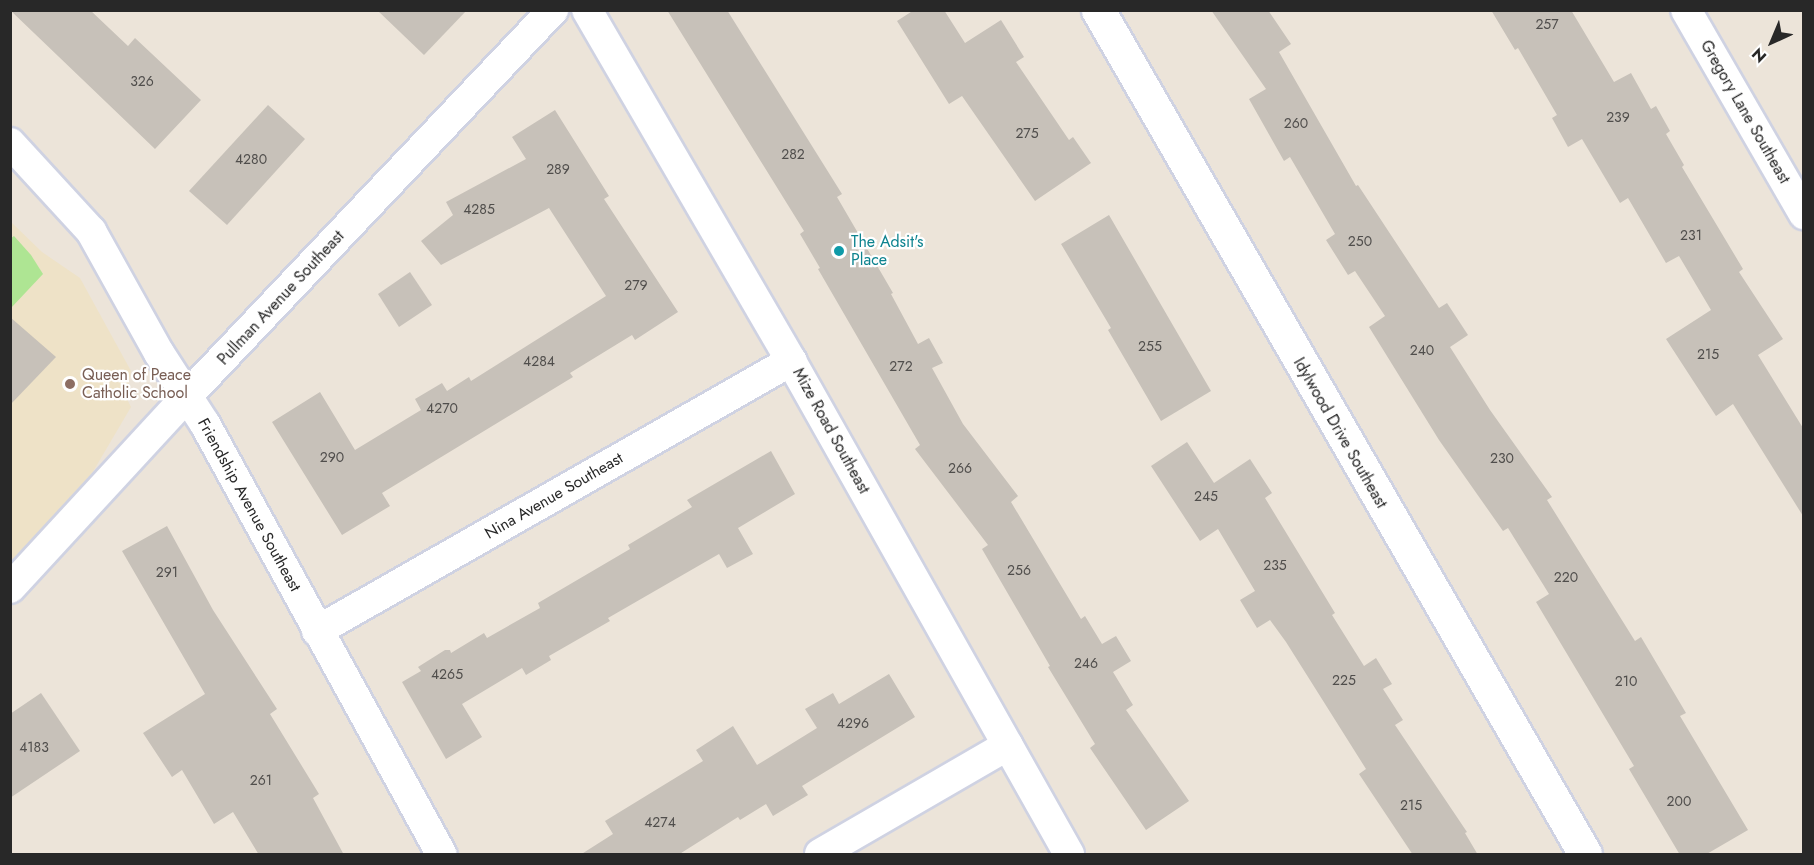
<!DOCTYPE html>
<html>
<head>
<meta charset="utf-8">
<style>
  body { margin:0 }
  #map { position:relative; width:1814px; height:865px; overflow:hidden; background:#ece4d9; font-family:Jost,sans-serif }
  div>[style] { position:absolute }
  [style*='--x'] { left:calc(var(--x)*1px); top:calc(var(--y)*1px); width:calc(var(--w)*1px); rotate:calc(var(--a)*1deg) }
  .education>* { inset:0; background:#eee2c7 }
  .green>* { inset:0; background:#aee593 }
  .building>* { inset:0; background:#c7c1b9 }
  .roads { filter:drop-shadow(2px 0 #cfd2e2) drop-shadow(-2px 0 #cfd2e2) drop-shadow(0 2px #cfd2e2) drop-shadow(0 -2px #cfd2e2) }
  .street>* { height:30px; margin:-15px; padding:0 15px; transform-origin:15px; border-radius:15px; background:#fff }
  .secondary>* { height:33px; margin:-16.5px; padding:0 16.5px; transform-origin:16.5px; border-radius:16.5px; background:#fff }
  .dots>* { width:16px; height:16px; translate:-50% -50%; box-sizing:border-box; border:3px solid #fff; border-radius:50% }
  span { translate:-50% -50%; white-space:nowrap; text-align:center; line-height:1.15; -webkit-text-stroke:4.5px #fff; paint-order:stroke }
  .number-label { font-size:14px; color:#504e4c }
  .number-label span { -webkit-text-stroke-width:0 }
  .street-label { font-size:16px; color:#282828 }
  .culture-label { font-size:16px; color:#0d838f }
  .left { translate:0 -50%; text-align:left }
  .education-label { font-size:16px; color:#785e54 }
  .frame { position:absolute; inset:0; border:12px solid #282828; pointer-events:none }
  .north { position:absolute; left:1742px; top:12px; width:60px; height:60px; -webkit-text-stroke:4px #fff; paint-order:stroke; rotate:224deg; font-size:16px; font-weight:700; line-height:24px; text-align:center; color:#282828 }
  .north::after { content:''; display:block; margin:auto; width:21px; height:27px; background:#282828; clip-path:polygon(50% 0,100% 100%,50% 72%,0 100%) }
</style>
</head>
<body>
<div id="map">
  <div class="education">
    <div style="clip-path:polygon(10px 221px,42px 252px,80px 278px,131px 371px,126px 397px,131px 407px,81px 492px,11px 565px)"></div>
  </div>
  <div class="green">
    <div style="clip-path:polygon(14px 236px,31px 255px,43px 274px,11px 308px,10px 239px)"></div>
  </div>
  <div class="building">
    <div style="clip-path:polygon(10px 10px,90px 10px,128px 46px,135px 38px,201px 100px,155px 149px)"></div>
    <div style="clip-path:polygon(377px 10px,467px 10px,424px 55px)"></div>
    <div style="clip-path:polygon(667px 10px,727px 10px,842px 194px,837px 197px,893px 293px,891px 294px,918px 344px,929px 338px,943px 363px,932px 368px,963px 424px,1018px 496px,1011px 502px,1081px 619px,1085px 616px,1102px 644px,1116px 636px,1131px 661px,1113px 672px,1133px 705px,1126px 710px,1189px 801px,1146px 830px,1090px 748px,1095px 744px,1048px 667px,1050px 666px,982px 549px,988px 545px,915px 449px,920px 445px,818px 269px,820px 268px,800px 234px,804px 231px)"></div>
    <div style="clip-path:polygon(914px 10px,944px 10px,965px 43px,1001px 20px,1024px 57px,1016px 62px,1069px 140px,1073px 137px,1091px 163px,1035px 201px,962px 96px,949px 104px,897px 21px)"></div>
    <div style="clip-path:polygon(1211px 10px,1268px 10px,1291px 44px,1279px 52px,1356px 186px,1358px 185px,1439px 308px,1447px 303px,1468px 335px,1450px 347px,1490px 410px,1552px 497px,1547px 500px,1635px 641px,1641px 637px,1686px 713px,1680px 716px,1748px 830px,1705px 855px,1680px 855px,1629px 769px,1634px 766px,1536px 602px,1549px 594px,1508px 528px,1503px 531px,1439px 440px,1369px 327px,1385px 316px,1355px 271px,1348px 275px,1326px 240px,1335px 234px,1290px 157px,1284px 161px,1249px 99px,1266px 89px)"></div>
    <div style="clip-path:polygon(1491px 10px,1571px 10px,1614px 82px,1631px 73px,1651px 109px,1656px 106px,1670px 131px,1666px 134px,1684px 165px,1682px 167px,1743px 269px,1739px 272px,1783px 339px,1758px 355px,1803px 428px,1803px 516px,1733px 404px,1716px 416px,1666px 339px,1711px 310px,1679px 256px,1666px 263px,1628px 198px,1620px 203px,1582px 139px,1568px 147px,1552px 118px,1557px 115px,1518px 48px,1515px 50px)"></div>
    <div style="clip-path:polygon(268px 105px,305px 139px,227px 225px,189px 191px)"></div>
    <div style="clip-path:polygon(555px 110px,609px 196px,604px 199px,678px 312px,635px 340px,632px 335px,570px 373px,573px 377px,382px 493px,390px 506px,342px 535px,272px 422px,320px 392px,355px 450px,421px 410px,415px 399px,442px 383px,447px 391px,469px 377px,471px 381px,606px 296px,549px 208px,441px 265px,421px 241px,453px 215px,446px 202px,526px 159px,512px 137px)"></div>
    <div style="clip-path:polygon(1109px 215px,1211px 391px,1161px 421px,1108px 330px,1111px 328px,1061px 244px)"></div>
    <div style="clip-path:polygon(410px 272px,432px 305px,399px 327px,378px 294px)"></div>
    <div style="clip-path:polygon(10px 317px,56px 357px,10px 405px)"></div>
    <div style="clip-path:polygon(1187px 442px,1214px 483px,1250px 459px,1272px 493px,1265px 498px,1335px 613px,1332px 615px,1364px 666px,1376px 658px,1392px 684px,1383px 689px,1403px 720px,1395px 725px,1467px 832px,1465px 833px,1478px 855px,1413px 855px,1359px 774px,1366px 769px,1286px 642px,1270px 620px,1257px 628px,1240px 600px,1255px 591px,1218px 529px,1200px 541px,1151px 466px)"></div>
    <div style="clip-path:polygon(771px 451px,795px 494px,738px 528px,753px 554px,727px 568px,719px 554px,608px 618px,610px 621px,549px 656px,551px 660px,526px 675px,522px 668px,462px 704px,482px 737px,446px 759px,402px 682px,421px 671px,418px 667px,445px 650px,450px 650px,451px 653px,484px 633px,487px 638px,540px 608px,538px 603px,630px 549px,628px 545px,692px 507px,687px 500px)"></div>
    <div style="clip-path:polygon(167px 526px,213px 610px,277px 709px,270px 714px,319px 794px,313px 798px,344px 855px,259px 855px,233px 812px,214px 824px,182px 770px,172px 777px,143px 733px,205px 694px,122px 551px)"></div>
    <div style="clip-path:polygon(889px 674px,915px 717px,802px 786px,808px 795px,773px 816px,766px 804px,740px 820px,738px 817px,678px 855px,580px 855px,613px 834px,605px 821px,703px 761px,696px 750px,733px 726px,757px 765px,817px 728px,805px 709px,833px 693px,839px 704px)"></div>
    <div style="clip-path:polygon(41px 693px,80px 751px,10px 798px,10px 714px)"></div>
  </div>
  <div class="roads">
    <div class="street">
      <div style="--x:587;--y:10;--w:406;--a:59.8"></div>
      <div style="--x:791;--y:361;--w:566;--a:60.58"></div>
      <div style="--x:1686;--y:10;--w:236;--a:60"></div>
      <div style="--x:10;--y:143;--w:120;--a:47.4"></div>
      <div style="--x:91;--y:231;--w:140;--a:60.9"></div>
      <div style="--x:159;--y:353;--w:85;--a:57.1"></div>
      <div style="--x:205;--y:424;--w:491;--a:61.2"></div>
      <div style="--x:10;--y:588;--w:263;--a:-47.3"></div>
      <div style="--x:188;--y:395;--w:531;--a:-46.53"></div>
      <div style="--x:317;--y:631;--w:546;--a:-29.67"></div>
      <div style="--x:820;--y:854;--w:217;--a:-30.1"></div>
    </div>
    <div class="secondary">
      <div style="--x:1098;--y:10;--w:974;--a:60.01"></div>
    </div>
  </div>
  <div class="dots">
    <div style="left:839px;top:251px;background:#0f9aa8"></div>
    <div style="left:70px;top:384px;background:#8d6e63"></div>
  </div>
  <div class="number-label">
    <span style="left:1547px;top:24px">257</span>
    <span style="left:142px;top:81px">326</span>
    <span style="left:1618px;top:117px">239</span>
    <span style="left:1296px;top:123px">260</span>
    <span style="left:1027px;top:133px">275</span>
    <span style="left:793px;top:154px">282</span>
    <span style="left:251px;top:159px">4280</span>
    <span style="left:558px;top:169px">289</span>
    <span style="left:479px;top:209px">4285</span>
    <span style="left:1691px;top:235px">231</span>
    <span style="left:1360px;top:241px">250</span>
    <span style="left:636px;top:285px">279</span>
    <span style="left:1150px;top:346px">255</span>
    <span style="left:1422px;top:350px">240</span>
    <span style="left:1708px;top:354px">215</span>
    <span style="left:539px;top:361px">4284</span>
    <span style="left:901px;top:366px">272</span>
    <span style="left:442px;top:408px">4270</span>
    <span style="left:332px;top:457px">290</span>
    <span style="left:1502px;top:458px">230</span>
    <span style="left:960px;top:468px">266</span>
    <span style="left:1206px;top:496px">245</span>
    <span style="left:1275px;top:565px">235</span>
    <span style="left:1019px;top:570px">256</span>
    <span style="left:167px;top:572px">291</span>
    <span style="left:1566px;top:577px">220</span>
    <span style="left:1086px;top:663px">246</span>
    <span style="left:447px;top:674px">4265</span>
    <span style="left:1344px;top:680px">225</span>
    <span style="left:1626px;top:681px">210</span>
    <span style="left:853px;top:723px">4296</span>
    <span style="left:34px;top:747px">4183</span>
    <span style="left:261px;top:780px">261</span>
    <span style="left:1679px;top:801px">200</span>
    <span style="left:1411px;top:805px">215</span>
    <span style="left:660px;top:822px">4274</span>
  </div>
  <div class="street-label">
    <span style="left:1745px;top:112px;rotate:60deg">Gregory Lane Southeast</span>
    <span style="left:281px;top:298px;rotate:-47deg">Pullman Avenue Southeast</span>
    <span style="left:831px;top:431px;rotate:61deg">Mize Road Southeast</span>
    <span style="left:1340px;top:433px;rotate:60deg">Idylwood Drive Southeast</span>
    <span style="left:554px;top:496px;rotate:-30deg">Nina Avenue Southeast</span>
    <span style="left:249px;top:505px;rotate:61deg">Friendship Avenue Southeast</span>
  </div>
  <div class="culture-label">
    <span class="left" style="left:851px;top:251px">The Adsit's<br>Place</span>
  </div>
  <div class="education-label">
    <span class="left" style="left:82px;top:384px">Queen of Peace<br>Catholic School</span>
  </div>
  <div class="frame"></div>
  <div class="north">N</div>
</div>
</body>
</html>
